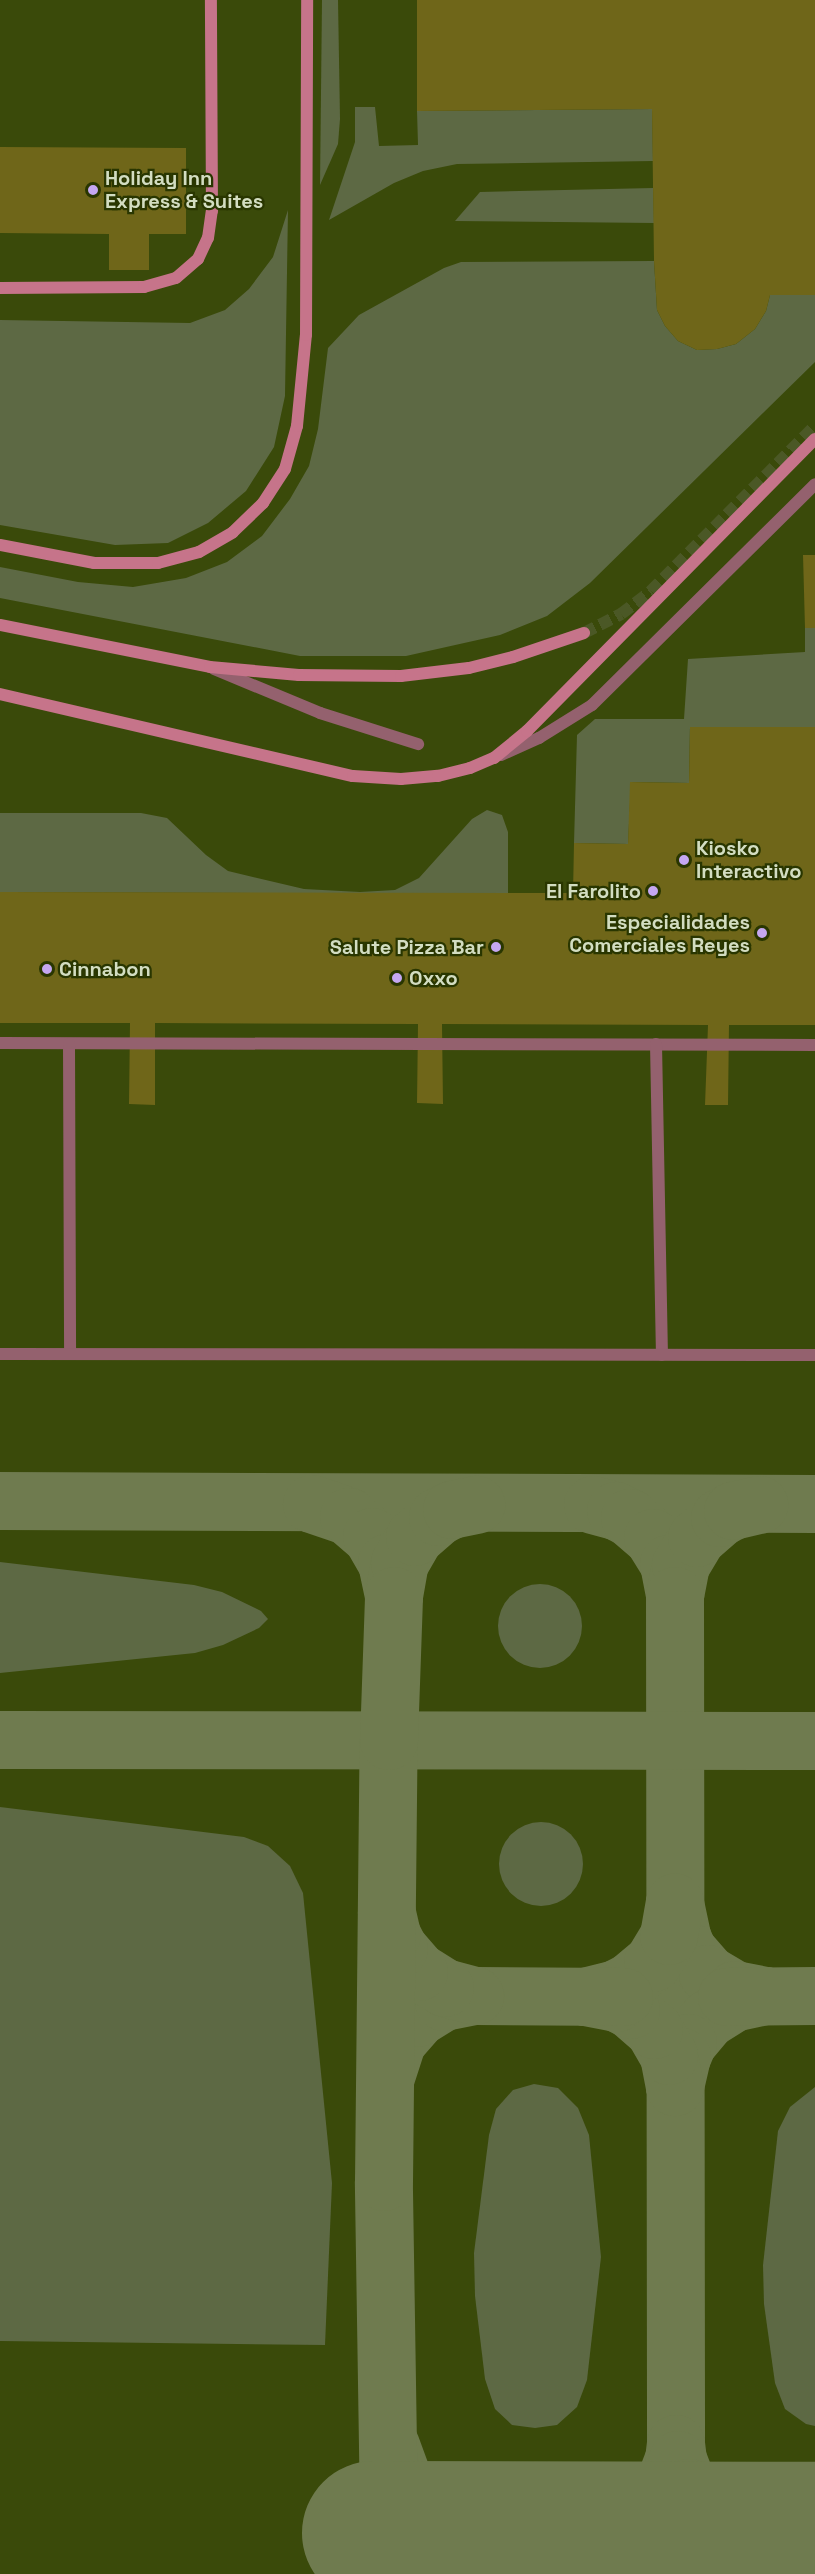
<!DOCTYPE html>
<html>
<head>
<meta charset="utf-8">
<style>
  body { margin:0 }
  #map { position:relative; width:815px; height:2574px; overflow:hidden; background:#33400b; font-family:"Space Grotesk",sans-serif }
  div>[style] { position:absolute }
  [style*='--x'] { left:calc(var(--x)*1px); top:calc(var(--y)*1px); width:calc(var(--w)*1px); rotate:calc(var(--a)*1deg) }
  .built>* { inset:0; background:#3a4a0a }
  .green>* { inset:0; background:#5d6944 }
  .round { border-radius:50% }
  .taxiway>* { height:58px; margin:-29px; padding:0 29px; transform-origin:29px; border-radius:29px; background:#6f7b4f }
  .runway>* { height:144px; margin:-72px; padding:0 72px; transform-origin:72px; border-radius:72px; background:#6f7b4f }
  .building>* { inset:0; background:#6f6619 }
  .secondary-tunnel>* { height:12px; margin-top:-6px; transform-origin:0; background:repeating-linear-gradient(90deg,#4b5826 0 12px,transparent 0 18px) }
  .lane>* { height:12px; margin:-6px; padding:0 6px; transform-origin:6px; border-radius:6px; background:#94616e }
  .secondary>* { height:12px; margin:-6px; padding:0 6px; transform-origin:6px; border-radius:6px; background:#c6748a }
  .lane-bridge>* { height:12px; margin:-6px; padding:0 6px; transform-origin:6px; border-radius:6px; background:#94616e }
  .secondary-bridge>* { height:12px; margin:-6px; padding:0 6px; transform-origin:6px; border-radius:6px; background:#c6748a }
  .dots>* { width:16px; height:16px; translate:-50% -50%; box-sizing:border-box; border:3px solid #293600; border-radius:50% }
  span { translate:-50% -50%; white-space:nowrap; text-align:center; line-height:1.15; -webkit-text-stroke:4.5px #293600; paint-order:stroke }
  .poi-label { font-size:20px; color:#d3ddc1; font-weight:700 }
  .left { translate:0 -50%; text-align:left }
  .right { translate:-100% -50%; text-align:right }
</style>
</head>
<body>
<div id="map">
  <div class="built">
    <div style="clip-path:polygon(0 0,815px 0,815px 2574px,0 2574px)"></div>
  </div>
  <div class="green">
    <div style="clip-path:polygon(322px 0,338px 0,340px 119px,338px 144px,320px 185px)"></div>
    <div style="clip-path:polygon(355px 107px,375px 107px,379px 146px,418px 145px,417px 111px,652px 109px,653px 161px,457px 164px,423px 171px,394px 183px,329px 220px,355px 142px)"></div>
    <div style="clip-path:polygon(653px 188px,654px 223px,455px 221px,480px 192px)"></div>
    <div style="clip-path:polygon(288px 210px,285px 396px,274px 447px,246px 491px,208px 523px,168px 543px,115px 545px,0 525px,0 320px,190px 323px,225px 310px,249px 289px,273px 257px)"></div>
    <div style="clip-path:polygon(654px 261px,657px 310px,665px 326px,678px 341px,697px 350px,717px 349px,736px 344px,755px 329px,766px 311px,770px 295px,815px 295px,815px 362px,590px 583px,547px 616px,500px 635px,406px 656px,300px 656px,0 598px,0 567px,78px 582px,133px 587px,186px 578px,227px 562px,262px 536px,290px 499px,309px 466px,318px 429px,328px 348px,359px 315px,444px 268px,461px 262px)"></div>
    <div style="clip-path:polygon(805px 628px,815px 628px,815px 727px,690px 727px,689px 783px,631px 782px,628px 844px,574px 843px,577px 735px,595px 719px,684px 719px,688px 659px,805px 652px)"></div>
    <div style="clip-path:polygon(487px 810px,502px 815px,508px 832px,508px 894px,0 892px,0 813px,141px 813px,167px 818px,206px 855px,228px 871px,304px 889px,360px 892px,395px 890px,419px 878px,472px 819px)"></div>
    <div style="clip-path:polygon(0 1562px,194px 1585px,222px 1592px,261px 1611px,268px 1619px,259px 1628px,223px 1645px,195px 1653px,0 1673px)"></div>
    <div class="round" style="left:498px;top:1584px;width:84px;height:84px"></div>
    <div style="clip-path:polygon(0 1807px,244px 1837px,268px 1846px,290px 1866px,303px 1893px,332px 2183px,325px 2345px,0 2341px)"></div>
    <div class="round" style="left:499px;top:1822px;width:84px;height:84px"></div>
    <div style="clip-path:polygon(534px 2084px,558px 2088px,578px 2108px,589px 2135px,601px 2257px,587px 2380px,577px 2407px,557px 2425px,535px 2428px,512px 2425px,495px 2409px,485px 2379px,475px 2296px,474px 2253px,489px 2135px,496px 2109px,513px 2090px)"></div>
    <div style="clip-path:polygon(815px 2087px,815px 2426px,806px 2424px,785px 2409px,775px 2383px,764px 2304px,763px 2265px,778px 2131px,790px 2107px)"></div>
  </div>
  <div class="taxiway">
    <div style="--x:0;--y:1501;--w:815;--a:0.21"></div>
    <div style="--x:312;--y:1504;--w:39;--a:19"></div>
    <div style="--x:349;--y:1517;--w:30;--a:41"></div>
    <div style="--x:372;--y:1537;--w:30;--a:60"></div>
    <div style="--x:387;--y:1563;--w:34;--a:78"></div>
    <div style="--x:394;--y:1596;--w:34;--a:-80"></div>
    <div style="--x:400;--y:1563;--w:30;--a:-60"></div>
    <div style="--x:415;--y:1537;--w:30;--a:-41"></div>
    <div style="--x:438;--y:1517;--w:16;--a:-27"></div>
    <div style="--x:452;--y:1510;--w:25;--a:-12"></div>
    <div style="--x:593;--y:1505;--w:24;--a:15"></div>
    <div style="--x:616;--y:1511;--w:16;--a:27"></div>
    <div style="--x:630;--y:1518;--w:30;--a:41"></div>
    <div style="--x:653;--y:1538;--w:31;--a:58"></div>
    <div style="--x:669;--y:1564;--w:33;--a:79"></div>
    <div style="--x:675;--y:1596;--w:32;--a:-79"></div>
    <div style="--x:681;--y:1565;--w:31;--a:-59"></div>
    <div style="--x:697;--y:1538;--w:30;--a:-41"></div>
    <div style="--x:720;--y:1518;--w:15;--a:-28"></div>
    <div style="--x:733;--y:1511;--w:27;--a:-13"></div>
    <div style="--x:675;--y:1596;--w:848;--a:89.93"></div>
    <div style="--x:0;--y:1740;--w:815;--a:0.07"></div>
    <div style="--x:675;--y:1903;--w:35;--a:78"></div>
    <div style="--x:682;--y:1937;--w:15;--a:67"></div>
    <div style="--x:688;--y:1951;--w:30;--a:49"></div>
    <div style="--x:708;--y:1974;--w:31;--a:31"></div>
    <div style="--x:735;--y:1990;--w:32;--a:11"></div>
    <div style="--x:766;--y:1996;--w:33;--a:168"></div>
    <div style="--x:734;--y:2003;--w:31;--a:148"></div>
    <div style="--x:708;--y:2019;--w:31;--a:130"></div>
    <div style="--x:688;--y:2043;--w:15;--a:113"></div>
    <div style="--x:682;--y:2057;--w:31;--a:103"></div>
    <div style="--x:675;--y:2087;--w:32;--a:-101"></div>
    <div style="--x:669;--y:2056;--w:30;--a:-120"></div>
    <div style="--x:654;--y:2030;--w:30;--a:-139"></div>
    <div style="--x:631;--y:2010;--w:16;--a:-153"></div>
    <div style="--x:617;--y:2003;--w:33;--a:-169"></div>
    <div style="--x:585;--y:1997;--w:32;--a:-14"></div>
    <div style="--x:616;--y:1989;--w:16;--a:-27"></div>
    <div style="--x:630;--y:1982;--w:30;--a:-40"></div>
    <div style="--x:653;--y:1963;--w:31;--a:-59"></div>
    <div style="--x:669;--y:1936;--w:34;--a:-80"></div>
    <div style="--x:475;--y:1996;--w:149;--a:0.4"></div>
    <div style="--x:727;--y:1997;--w:88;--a:-0.7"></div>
    <div style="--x:386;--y:2077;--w:38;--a:-72"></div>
    <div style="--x:398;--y:2041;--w:30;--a:-49"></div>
    <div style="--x:418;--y:2018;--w:31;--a:-32"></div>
    <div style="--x:444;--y:2002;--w:32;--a:-11"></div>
    <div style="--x:475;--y:1996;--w:31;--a:-165"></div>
    <div style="--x:445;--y:1988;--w:31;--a:-148"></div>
    <div style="--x:419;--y:1972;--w:30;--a:-131"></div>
    <div style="--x:399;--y:1949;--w:16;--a:-117"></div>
    <div style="--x:392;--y:1935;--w:23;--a:-103"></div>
    <div style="--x:391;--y:2446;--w:44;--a:69.9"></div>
    <div style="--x:406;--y:2487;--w:31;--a:50"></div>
    <div style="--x:426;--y:2511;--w:30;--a:30"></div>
    <div style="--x:452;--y:2526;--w:32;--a:13"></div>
    <div style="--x:483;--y:2533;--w:17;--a:173"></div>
    <div style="--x:466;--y:2535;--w:30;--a:157"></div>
    <div style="--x:438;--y:2547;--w:39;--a:136"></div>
    <div style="--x:585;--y:2534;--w:33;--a:-12"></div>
    <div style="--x:617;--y:2527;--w:31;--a:-32"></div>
    <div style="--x:643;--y:2511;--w:30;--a:-49"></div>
    <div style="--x:663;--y:2488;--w:30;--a:-69"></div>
    <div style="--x:674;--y:2460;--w:16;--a:-83"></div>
    <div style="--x:676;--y:2444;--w:16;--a:83"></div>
    <div style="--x:678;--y:2460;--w:30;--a:69"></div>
    <div style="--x:689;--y:2488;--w:31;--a:50"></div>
    <div style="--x:709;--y:2512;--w:30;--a:30"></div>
    <div style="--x:735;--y:2527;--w:33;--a:12"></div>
    <div style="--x:390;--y:2574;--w:392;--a:-90.9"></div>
    <div style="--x:384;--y:2182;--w:441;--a:-89.4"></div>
    <div style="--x:389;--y:1741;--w:145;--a:-88"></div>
  </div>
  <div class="runway">
    <div style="--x:374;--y:2533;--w:441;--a:0.1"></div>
  </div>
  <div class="building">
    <div style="clip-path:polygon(417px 0,815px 0,815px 295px,770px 295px,766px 311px,755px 329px,736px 344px,717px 349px,697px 350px,678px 341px,665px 326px,657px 310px,654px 261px,652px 109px,417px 111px)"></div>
    <div style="clip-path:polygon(0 147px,186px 148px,186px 234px,149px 234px,149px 270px,109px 270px,109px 234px,0 233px)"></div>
    <div style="clip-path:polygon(803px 555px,815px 555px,815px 628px,805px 628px)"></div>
    <div style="clip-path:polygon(690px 727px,815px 727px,815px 1025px,729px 1025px,728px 1105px,705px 1105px,708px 1025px,442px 1024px,443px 1104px,417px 1103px,418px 1024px,155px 1023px,155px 1105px,129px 1104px,130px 1023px,0 1023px,0 892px,573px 893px,574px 843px,628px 844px,630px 782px,689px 783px)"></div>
  </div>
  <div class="secondary-tunnel">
    <div style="--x:584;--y:633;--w:42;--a:-27.2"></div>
    <div style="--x:621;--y:614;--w:38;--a:-37"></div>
    <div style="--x:651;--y:591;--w:233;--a:-45.2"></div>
  </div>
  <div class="lane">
    <div style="--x:214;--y:669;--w:115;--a:22.5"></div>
    <div style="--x:320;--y:713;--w:103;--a:17.6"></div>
    <div style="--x:0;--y:1043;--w:815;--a:0.14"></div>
    <div style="--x:69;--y:1044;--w:310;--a:89.8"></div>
    <div style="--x:656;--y:1044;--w:311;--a:88.9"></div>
    <div style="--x:0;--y:1354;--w:815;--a:0.07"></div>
  </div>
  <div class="secondary">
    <div style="--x:0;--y:288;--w:144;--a:-0.4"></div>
    <div style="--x:144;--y:287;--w:33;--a:-16"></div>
    <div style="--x:176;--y:278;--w:29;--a:-41"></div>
    <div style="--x:198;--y:259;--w:23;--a:-65"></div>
    <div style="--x:208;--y:238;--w:27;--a:-82"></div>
    <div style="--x:212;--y:211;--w:211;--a:-90.3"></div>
    <div style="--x:0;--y:545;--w:96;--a:10.8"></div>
    <div style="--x:94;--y:563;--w:64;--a:0"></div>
    <div style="--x:158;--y:563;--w:42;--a:-15"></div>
    <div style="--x:199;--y:552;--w:39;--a:-30"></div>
    <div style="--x:233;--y:532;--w:42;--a:-44"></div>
    <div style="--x:263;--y:503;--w:40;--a:-57.1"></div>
    <div style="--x:285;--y:469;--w:45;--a:-74.4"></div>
    <div style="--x:297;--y:426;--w:91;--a:-84.4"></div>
    <div style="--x:306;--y:335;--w:335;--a:-89.8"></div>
    <div style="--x:0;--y:625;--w:214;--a:11.3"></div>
    <div style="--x:210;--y:667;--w:89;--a:5.1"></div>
    <div style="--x:299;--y:675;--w:102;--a:0.6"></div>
    <div style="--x:401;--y:676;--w:68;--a:-6.7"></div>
    <div style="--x:469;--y:668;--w:45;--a:-14"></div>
    <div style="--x:513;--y:657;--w:75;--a:-18.7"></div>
  </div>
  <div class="lane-bridge">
    <div style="--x:501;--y:755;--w:42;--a:-24.1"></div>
    <div style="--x:539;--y:738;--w:62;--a:-31.9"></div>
    <div style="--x:592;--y:705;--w:314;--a:-44.7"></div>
  </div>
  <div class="secondary-bridge">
    <div style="--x:0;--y:694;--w:362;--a:13.1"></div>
    <div style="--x:353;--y:776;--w:48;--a:3.6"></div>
    <div style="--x:401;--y:779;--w:37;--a:-5"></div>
    <div style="--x:438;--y:776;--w:33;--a:-14"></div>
    <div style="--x:470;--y:768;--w:26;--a:-23"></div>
    <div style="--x:494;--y:758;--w:43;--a:-39.3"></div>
    <div style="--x:527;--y:731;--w:410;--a:-45.4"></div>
  </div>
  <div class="dots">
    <div style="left:93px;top:190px;background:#c5a7f1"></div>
    <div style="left:684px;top:860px;background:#c5a7f1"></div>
    <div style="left:653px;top:891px;background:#c5a7f1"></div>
    <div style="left:762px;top:933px;background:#c5a7f1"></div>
    <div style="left:496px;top:947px;background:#c5a7f1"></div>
    <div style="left:47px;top:969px;background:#c5a7f1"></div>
    <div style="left:397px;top:978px;background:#c5a7f1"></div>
  </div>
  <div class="poi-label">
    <span class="left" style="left:105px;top:190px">Holiday Inn<br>Express &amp; Suites</span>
    <span class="left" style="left:696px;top:860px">Kiosko<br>Interactivo</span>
    <span class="right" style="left:641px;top:891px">El Farolito</span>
    <span class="right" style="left:750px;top:934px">Especialidades<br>Comerciales Reyes</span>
    <span class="right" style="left:484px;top:947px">Salute Pizza Bar</span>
    <span class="left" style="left:59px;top:969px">Cinnabon</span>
    <span class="left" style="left:409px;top:978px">Oxxo</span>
  </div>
</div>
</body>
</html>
